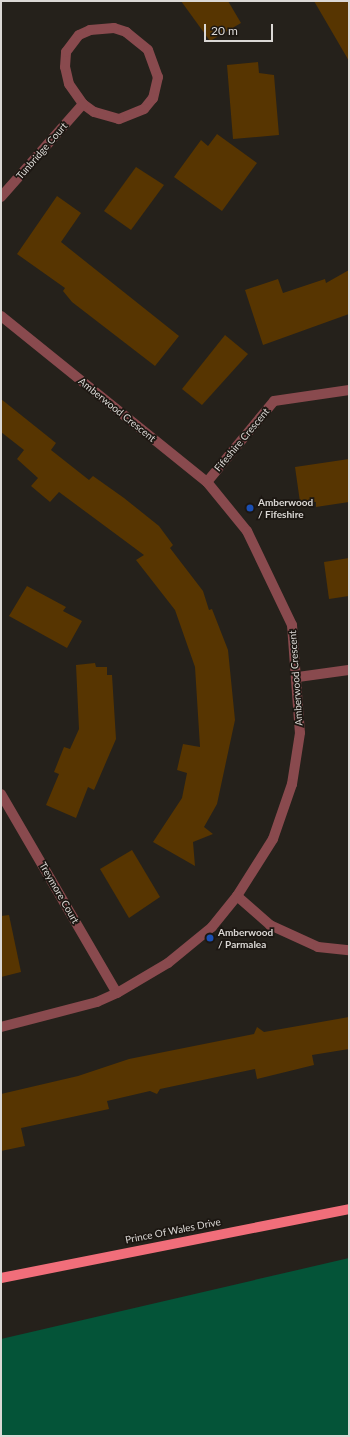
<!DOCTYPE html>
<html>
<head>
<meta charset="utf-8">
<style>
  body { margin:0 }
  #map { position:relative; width:350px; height:1437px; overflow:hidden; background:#25211b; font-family:Lato,sans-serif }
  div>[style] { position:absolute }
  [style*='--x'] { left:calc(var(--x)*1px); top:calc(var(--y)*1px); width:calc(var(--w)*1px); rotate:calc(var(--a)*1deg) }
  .green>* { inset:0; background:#045438 }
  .building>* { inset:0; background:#573501 }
  .minor>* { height:10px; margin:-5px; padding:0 5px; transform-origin:5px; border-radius:5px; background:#894a4e }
  .tertiary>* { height:10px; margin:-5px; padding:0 5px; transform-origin:5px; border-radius:5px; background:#894a4e }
  .primary>* { height:10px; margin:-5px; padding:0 5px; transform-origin:5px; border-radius:5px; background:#f16e7a }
  .dots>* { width:11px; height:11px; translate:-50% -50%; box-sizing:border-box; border:2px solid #1c1712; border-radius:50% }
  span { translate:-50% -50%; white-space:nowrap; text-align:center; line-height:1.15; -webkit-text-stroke:3.5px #1c1712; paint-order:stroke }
  .street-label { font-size:10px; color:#dbd8d5 }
  .poi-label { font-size:10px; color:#dbd8d5; font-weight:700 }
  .left { translate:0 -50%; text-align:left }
  .frame { position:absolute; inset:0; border:2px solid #dbd8d5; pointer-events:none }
  .scale { position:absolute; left:204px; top:24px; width:69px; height:18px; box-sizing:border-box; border:2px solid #dbd8d5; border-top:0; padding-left:5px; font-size:12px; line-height:14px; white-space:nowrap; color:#dbd8d5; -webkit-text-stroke:3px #1c1712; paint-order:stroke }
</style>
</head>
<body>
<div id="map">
  <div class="green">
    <div style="clip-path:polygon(349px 1258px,349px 1436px,1px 1436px,1px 1339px)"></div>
  </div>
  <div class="building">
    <div style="clip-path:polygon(181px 1px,228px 1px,241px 23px,210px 41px)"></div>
    <div style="clip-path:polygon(314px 1px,349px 1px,349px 61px)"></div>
    <div style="clip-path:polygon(258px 62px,259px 73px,274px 75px,279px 135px,233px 139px,227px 65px)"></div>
    <div style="clip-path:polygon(217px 134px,257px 163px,222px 211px,174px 177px,201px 140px,208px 146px)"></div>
    <div style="clip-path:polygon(136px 167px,164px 185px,131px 230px,104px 211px)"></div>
    <div style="clip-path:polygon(57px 196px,81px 213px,61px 242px,179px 336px,155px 366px,72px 302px,63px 291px,65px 288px,17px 254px)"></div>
    <div style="clip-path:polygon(349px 270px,349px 314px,263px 345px,245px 290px,278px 279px,283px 293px,325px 279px,326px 283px)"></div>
    <div style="clip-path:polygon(225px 335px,248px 354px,202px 405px,182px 389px)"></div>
    <div style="clip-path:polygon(1px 399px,56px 443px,51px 450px,89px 480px,93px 476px,124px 498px,159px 526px,173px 545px,170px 548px,203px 591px,209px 610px,212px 609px,228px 650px,235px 720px,217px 804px,204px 827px,213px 834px,193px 842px,195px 866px,153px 842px,182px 798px,187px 773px,177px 770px,183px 744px,200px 747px,195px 667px,175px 610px,136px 560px,144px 555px,59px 492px,50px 502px,31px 486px,38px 478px,17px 459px,24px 450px,1px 432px)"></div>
    <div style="clip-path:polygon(349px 459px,349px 502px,316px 507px,316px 502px,300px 502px,295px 467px)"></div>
    <div style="clip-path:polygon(349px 558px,349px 596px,329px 599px,324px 562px)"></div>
    <div style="clip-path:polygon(27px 586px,66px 607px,63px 611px,82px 621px,67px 648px,9px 616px)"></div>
    <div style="clip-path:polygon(95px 663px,96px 667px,107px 667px,107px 675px,112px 675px,116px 739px,94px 790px,88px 787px,76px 818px,46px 805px,59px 774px,54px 772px,64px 747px,70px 749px,79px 729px,76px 665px)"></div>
    <div style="clip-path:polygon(132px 850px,160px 897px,129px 918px,100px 869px)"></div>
    <div style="clip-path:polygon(9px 915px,21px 972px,1px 977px,1px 916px)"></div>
    <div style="clip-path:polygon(349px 1017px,349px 1049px,312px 1055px,314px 1065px,257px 1079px,255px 1069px,160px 1089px,157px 1094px,150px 1091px,107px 1101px,109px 1109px,21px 1128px,25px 1146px,1px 1151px,1px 1094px,78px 1076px,129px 1059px,254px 1034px,257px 1027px,264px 1032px)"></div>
  </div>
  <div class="minor">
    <div style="--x:114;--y:28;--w:13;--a:18"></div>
    <div style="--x:126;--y:32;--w:28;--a:39"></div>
    <div style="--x:148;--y:50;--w:29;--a:70"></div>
    <div style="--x:158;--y:77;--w:22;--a:103"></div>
    <div style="--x:153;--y:98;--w:14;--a:129"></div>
    <div style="--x:144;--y:109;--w:27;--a:158"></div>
    <div style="--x:119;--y:119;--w:26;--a:-164"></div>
    <div style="--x:94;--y:112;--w:14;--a:-144"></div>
    <div style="--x:83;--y:104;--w:24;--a:-125"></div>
    <div style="--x:69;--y:84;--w:17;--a:-103"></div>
    <div style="--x:65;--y:67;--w:15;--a:-86"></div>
    <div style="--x:66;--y:52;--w:21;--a:-53"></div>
    <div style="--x:79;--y:35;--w:12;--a:-24"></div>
    <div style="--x:90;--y:30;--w:24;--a:-5"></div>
    <div style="--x:1;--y:197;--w:124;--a:-48.6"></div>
    <div style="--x:207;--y:482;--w:105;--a:-50.4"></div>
    <div style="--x:274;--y:401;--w:76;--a:-8.3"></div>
    <div style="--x:298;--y:677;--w:51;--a:-7.8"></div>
    <div style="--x:1;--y:794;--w:230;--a:59.8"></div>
    <div style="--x:237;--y:896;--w:44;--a:41.3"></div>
    <div style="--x:270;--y:925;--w:53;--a:24.6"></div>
    <div style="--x:318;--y:947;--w:31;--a:6"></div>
  </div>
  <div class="tertiary">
    <div style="--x:1;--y:316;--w:265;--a:38.9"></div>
    <div style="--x:207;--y:482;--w:63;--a:50.8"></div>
    <div style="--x:247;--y:531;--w:104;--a:64.4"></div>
    <div style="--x:292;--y:625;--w:108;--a:85.8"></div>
    <div style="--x:300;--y:733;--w:52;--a:98.9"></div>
    <div style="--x:292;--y:784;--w:58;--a:109.1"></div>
    <div style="--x:273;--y:839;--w:67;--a:122.3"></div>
    <div style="--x:237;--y:896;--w:40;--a:129"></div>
    <div style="--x:212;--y:927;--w:57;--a:140.7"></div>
    <div style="--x:168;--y:963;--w:59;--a:149.5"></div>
    <div style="--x:117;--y:993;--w:22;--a:156"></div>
    <div style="--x:97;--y:1002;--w:99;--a:165.4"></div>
  </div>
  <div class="primary">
    <div style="--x:1;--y:1278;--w:355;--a:-11.2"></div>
  </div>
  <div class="dots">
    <div style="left:250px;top:508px;background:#1a4fb4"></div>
    <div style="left:210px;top:938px;background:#1a4fb4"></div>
  </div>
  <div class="street-label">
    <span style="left:42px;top:151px;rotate:-49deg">Tunbridge Court</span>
    <span style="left:117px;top:410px;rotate:39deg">Amberwood Crescent</span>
    <span style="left:242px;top:440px;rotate:-50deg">Fifeshire Crescent</span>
    <span style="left:296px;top:678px;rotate:-94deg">Amberwood Crescent</span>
    <span style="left:59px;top:893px;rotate:60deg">Treymore Court</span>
    <span style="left:173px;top:1231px;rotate:-11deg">Prince Of Wales Drive</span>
  </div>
  <div class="poi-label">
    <span class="left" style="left:258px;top:508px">Amberwood<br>/ Fifeshire</span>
    <span class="left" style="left:218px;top:938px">Amberwood<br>/ Parmalea</span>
  </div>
  <div class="frame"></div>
  <div class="scale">20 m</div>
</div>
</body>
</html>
